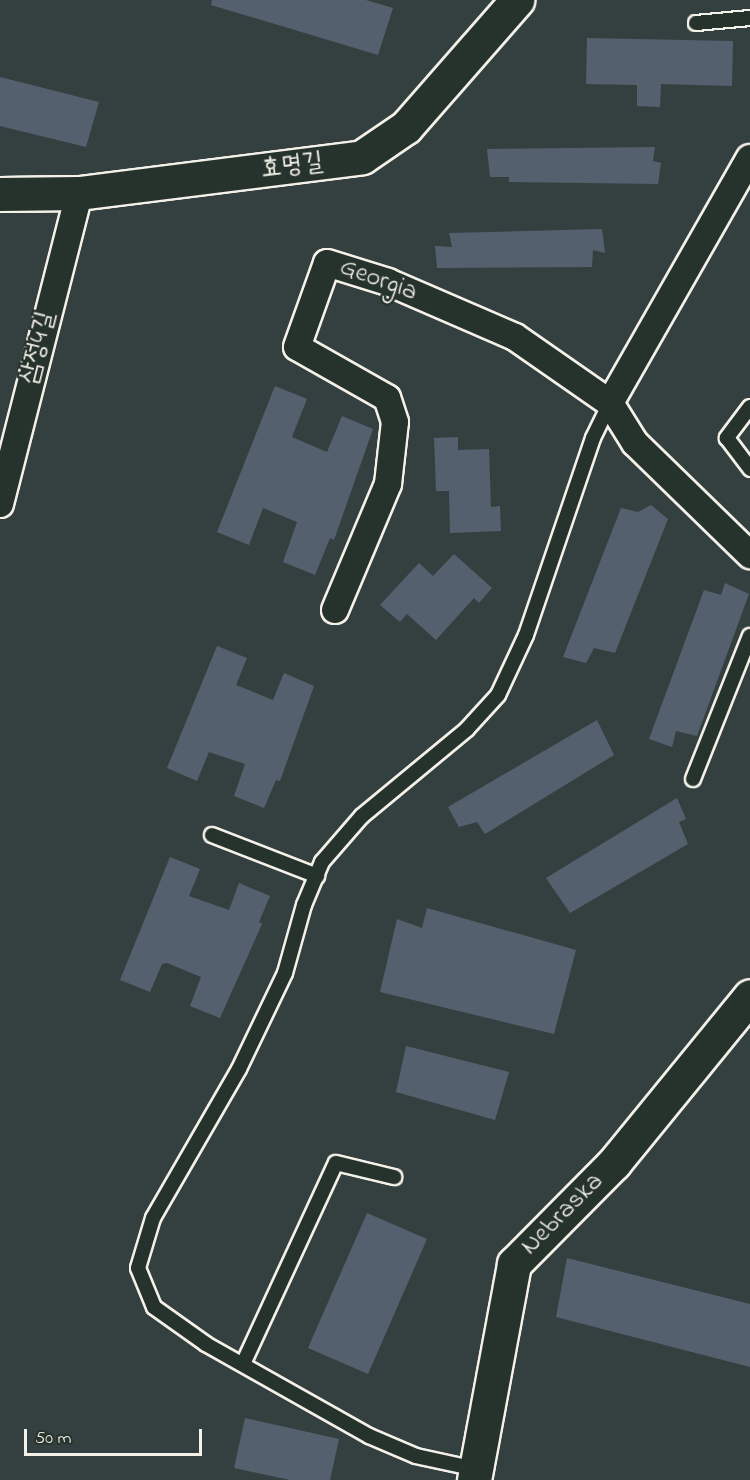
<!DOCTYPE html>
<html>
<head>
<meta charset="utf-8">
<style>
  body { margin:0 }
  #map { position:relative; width:750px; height:1480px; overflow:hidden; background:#344040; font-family:"Indie Flower","Poor Story",sans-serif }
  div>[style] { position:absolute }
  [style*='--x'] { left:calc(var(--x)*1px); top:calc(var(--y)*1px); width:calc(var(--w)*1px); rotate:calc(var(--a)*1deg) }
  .building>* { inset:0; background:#54606d }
  .roads { filter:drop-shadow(2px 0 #f4f1e8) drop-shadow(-2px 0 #f4f1e8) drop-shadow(0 2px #f4f1e8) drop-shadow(0 -2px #f4f1e8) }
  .lane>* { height:14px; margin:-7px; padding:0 7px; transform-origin:7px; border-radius:7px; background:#26332d }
  .street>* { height:26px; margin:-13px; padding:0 13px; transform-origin:13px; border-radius:13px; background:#26332d }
  .secondary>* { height:33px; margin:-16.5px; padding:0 16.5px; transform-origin:16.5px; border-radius:16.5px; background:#26332d }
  span { translate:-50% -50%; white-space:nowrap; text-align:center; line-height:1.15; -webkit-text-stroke:5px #26332d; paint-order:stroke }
  .street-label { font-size:26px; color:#f4f1e8 }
  .scale { position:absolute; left:24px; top:1429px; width:178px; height:27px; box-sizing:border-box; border:3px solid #f4f1e8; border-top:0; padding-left:8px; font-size:18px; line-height:21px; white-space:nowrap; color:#f4f1e8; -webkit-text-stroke:4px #26332d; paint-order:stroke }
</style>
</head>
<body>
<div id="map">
  <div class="building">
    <div style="clip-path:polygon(212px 0,366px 0,393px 8px,378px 55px,211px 5px)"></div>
    <div style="clip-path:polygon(587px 38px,733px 41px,732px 86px,661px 84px,660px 107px,637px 106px,637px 85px,586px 84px)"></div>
    <div style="clip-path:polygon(0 77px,99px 102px,86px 147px,0 126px)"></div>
    <div style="clip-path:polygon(655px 147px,653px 161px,661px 163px,658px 184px,509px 182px,509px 177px,490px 177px,487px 149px)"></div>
    <div style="clip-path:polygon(602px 229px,605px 253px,593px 250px,592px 267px,437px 268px,435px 246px,452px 247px,449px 233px)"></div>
    <div style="clip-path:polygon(275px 386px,307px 399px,292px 437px,327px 452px,342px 416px,373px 429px,334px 540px,330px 538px,315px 575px,283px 562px,297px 522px,263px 508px,249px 545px,217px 532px)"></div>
    <div style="clip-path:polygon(458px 437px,458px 450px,489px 449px,491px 507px,500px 506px,501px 531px,450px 533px,449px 491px,436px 491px,434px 438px)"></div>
    <div style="clip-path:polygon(651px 505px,668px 519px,615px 653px,594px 648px,586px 663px,563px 657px,621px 508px,638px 512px)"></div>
    <div style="clip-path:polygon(454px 554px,492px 588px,479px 603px,474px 598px,436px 640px,407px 614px,400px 622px,380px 605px,419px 563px,433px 576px)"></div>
    <div style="clip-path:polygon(725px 583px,749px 594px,697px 736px,676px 731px,672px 747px,649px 739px,704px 590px,721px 595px)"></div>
    <div style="clip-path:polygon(217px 646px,247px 658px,236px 685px,273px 700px,284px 673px,314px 686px,280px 781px,276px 780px,264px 808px,234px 796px,245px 764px,209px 752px,197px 781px,167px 768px)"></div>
    <div style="clip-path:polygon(597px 720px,614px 755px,485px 834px,477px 822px,459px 827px,448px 807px)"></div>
    <div style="clip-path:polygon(677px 798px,686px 819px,679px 822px,688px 844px,570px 913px,546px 878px)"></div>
    <div style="clip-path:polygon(170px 857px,200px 869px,189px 896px,229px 910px,239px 883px,270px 896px,259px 922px,262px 924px,220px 1018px,190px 1006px,201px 977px,167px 963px,162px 964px,150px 992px,120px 980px)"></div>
    <div style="clip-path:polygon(427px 908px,576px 950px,554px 1034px,380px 992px,397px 919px,422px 928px)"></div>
    <div style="clip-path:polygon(406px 1046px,509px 1072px,495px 1120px,396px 1092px)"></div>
    <div style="clip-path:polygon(367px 1213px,427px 1239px,368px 1374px,308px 1348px)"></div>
    <div style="clip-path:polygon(567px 1258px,750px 1304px,750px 1367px,556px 1317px)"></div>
    <div style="clip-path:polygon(245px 1418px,339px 1439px,330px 1480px,290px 1480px,234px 1468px)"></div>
  </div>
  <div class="roads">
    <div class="lane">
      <div style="--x:696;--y:23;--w:54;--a:-5.3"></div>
      <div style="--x:750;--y:407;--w:39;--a:127"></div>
      <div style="--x:727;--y:438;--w:39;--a:53"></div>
      <div style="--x:693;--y:779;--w:154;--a:-68.3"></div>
      <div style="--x:212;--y:835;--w:113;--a:21.3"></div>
      <div style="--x:243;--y:1364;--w:221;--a:-65.2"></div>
      <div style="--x:336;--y:1163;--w:60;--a:13.6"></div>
      <div style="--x:476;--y:1469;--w:61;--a:-167.8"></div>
      <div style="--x:416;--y:1456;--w:51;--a:-156.9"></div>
      <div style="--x:369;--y:1436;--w:187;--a:-150.6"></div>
      <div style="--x:206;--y:1344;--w:64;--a:-144.6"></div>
      <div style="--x:154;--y:1307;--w:42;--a:-112.3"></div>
      <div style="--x:138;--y:1268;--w:52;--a:-73.3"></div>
      <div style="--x:153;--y:1218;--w:172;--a:-60"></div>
      <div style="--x:239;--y:1069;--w:106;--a:-64.4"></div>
      <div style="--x:285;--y:973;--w:71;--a:-74.4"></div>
      <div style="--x:304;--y:905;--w:47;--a:-67.3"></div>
      <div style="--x:322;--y:862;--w:61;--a:-49"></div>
      <div style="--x:362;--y:816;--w:136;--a:-39.6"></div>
      <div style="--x:467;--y:729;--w:46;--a:-47.6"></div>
      <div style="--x:498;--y:695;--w:66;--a:-65"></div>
      <div style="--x:526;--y:635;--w:208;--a:-71.2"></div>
      <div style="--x:593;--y:438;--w:39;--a:-64"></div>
    </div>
    <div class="street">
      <div style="--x:610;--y:403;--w:282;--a:-60.3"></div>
      <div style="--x:0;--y:504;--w:321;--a:-75.7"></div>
      <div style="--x:335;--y:610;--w:137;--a:-67.2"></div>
      <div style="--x:388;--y:484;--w:62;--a:-83.6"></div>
      <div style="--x:395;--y:422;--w:25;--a:-108"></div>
      <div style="--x:387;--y:398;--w:103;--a:-150.5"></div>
      <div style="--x:297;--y:347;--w:89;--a:-70.3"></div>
      <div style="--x:327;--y:263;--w:64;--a:17.3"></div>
      <div style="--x:388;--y:282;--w:138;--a:23.4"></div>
      <div style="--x:515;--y:337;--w:116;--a:34.8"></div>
      <div style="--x:610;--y:403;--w:47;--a:58"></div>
      <div style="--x:635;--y:443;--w:161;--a:44.2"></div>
    </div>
    <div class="secondary">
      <div style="--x:0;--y:194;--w:79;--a:-0.7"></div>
      <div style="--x:79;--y:193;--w:285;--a:-7.2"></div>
      <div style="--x:362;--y:157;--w:53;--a:-34.3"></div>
      <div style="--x:406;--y:127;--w:169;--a:-48.8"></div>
      <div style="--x:474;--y:1480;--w:220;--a:-79.5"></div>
      <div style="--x:514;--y:1264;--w:142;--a:-45.3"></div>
      <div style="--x:614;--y:1163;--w:215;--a:-50.8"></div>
    </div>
  </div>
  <div class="street-label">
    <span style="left:292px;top:167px;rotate:-7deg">효명길</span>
    <span style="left:378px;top:281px;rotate:20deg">Georgia</span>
    <span style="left:39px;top:348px;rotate:-76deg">삼정4길</span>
    <span style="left:563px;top:1215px;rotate:-45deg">Nebraska</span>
  </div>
  <div class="scale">50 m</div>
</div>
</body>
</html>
